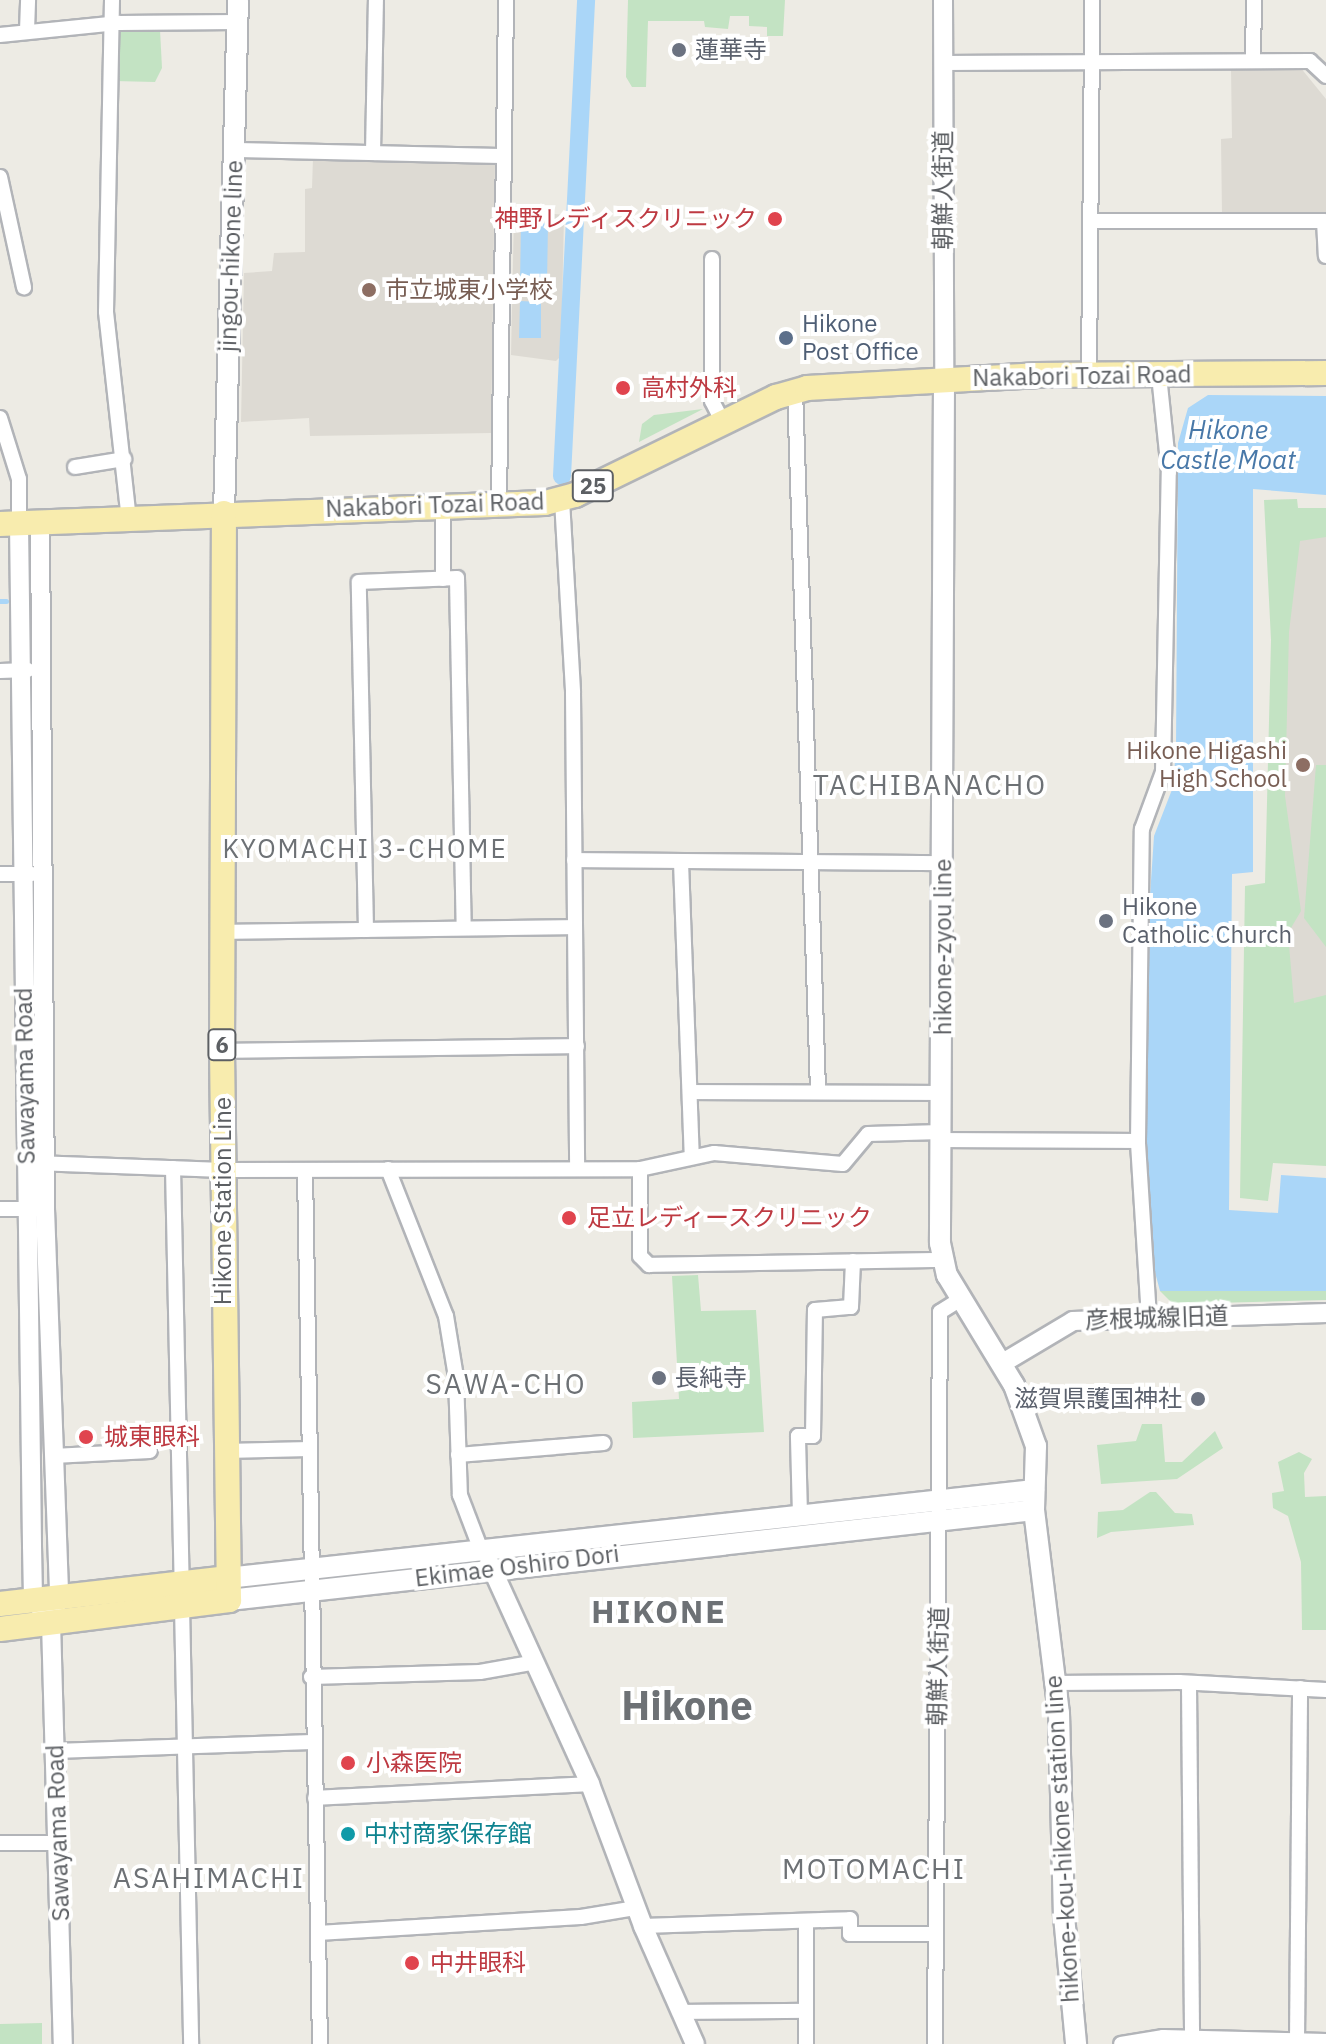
<!DOCTYPE html>
<html>
<head>
<meta charset="utf-8">
<style>
  body { margin:0 }
  #map { position:relative; width:1326px; height:2044px; overflow:hidden; background:#edebe4; font-family:"IBM Plex Sans","Noto Sans JP",sans-serif }
  div>[style] { position:absolute }
  [style*='--x'] { left:calc(var(--x)*1px); top:calc(var(--y)*1px); width:calc(var(--w)*1px); rotate:calc(var(--a)*1deg) }
  .education>* { inset:0; background:#dddad3 }
  .green>* { inset:0; background:#c3e3c3 }
  .water>* { inset:0; background:#aad6f8 }
  .stream>* { height:5px; margin:-2.5px; padding:0 2.5px; transform-origin:2.5px; border-radius:2.5px; background:#aad6f8 }
  .canal>* { height:18px; margin:-9px; padding:0 9px; transform-origin:9px; border-radius:9px; background:#aad6f8 }
  .roads { filter:drop-shadow(2px 0 #b2b4b8) drop-shadow(-2px 0 #b2b4b8) drop-shadow(0 2px #b2b4b8) drop-shadow(0 -2px #b2b4b8) }
  .minor>* { height:14px; margin:-7px; padding:0 7px; transform-origin:7px; border-radius:7px; background:#fff }
  .tertiary>* { height:18px; margin:-9px; padding:0 9px; transform-origin:9px; border-radius:9px; background:#fff }
  .secondary>* { height:20px; margin:-10px; padding:0 10px; transform-origin:10px; border-radius:10px; background:#fff }
  .primary>* { height:24px; margin:-12px; padding:0 12px; transform-origin:12px; border-radius:12px; background:#f8ecae }
  .dots>* { width:22px; height:22px; translate:-50% -50%; box-sizing:border-box; border:4px solid #fff; border-radius:50% }
  span { translate:-50% -50%; white-space:nowrap; text-align:center; line-height:1.15; -webkit-text-stroke:8px #fff; paint-order:stroke }
  .shield-label span { padding:2px 6px; background:#fff; border:2px solid; border-radius:6px; -webkit-text-stroke-width:0 }
  .shield-label { font-size:22px; color:#5c5f63; font-weight:700 }
  .worship-label { font-size:24px; color:#5b616d }
  .left { translate:0 -50%; text-align:left }
  .right { translate:-100% -50%; text-align:right }
  .street-label { font-size:24px; color:#5c5f63 }
  .health-label { font-size:24px; color:#be3a42 }
  .education-label { font-size:24px; color:#785e54 }
  .service-label { font-size:24px; color:#4e5e75 }
  .culture-label { font-size:24px; color:#0d838f }
  .water-label { font-size:26px; color:#4878a8; font-style:italic }
  .neighbourhood-label { font-size:26px; color:#6d7175; letter-spacing:2px }
  .quarter-label { font-size:28px; color:#6d7175; letter-spacing:2px }
  .district-label { font-size:32px; color:#6d7175; font-weight:700; letter-spacing:2px }
  .town-label { font-size:40px; color:#6d7175; font-weight:700 }
</style>
</head>
<body>
<div id="map">
  <div class="education">
    <div style="clip-path:polygon(1300px 67px,1326px 99px,1326px 215px,1222px 215px,1221px 139px,1232px 138px,1231px 68px)"></div>
    <div style="clip-path:polygon(313px 158px,495px 164px,491px 433px,310px 436px,309px 418px,241px 422px,244px 273px,272px 271px,274px 253px,305px 252px,305px 189px,312px 188px)"></div>
    <div style="clip-path:polygon(518px 210px,564px 215px,561px 356px,556px 361px,511px 355px,514px 214px)"></div>
    <div style="clip-path:polygon(1326px 517px,1326px 1009px,1278px 1007px,1281px 523px)"></div>
  </div>
  <div class="green">
    <div style="clip-path:polygon(628px 0,785px 0,783px 36px,767px 36px,767px 27px,749px 26px,749px 16px,730px 16px,728px 29px,705px 27px,704px 21px,648px 21px,646px 87px,632px 87px,626px 77px)"></div>
    <div style="clip-path:polygon(160px 30px,162px 68px,155px 82px,114px 81px,114px 36px,120px 31px)"></div>
    <div style="clip-path:polygon(703px 409px,639px 442px,642px 424px,654px 415px)"></div>
    <div style="clip-path:polygon(1297px 499px,1298px 508px,1326px 508px,1326px 537px,1300px 541px,1289px 632px,1285px 796px,1301px 911px,1288px 933px,1294px 1003px,1326px 995px,1326px 1166px,1273px 1163px,1268px 1201px,1240px 1198px,1245px 886px,1265px 883px,1271px 640px,1264px 500px)"></div>
    <div style="clip-path:polygon(1316px 765px,1326px 765px,1326px 947px,1304px 918px)"></div>
    <div style="clip-path:polygon(698px 1275px,701px 1311px,756px 1310px,764px 1432px,633px 1438px,632px 1402px,679px 1399px,672px 1276px)"></div>
    <div style="clip-path:polygon(1160px 1291px,1326px 1291px,1326px 1300px,1173px 1304px)"></div>
    <div style="clip-path:polygon(1142px 1424px,1162px 1424px,1165px 1462px,1182px 1462px,1215px 1431px,1223px 1448px,1177px 1479px,1101px 1484px,1097px 1445px,1136px 1441px)"></div>
    <div style="clip-path:polygon(1299px 1452px,1312px 1459px,1304px 1473px,1305px 1497px,1326px 1496px,1326px 1630px,1302px 1630px,1301px 1562px,1288px 1516px,1273px 1508px,1272px 1493px,1284px 1491px,1278px 1462px)"></div>
    <div style="clip-path:polygon(1150px 1492px,1156px 1492px,1175px 1513px,1192px 1514px,1194px 1525px,1111px 1532px,1097px 1538px,1098px 1512px,1123px 1510px)"></div>
    <div style="clip-path:polygon(42px 2023px,42px 2044px,0 2044px,0 2024px)"></div>
  </div>
  <div class="water">
    <div style="clip-path:polygon(521px 223px,548px 223px,547px 284px,520px 284px)"></div>
    <div style="clip-path:polygon(520px 301px,541px 302px,541px 338px,519px 338px)"></div>
    <div style="clip-path:polygon(1208px 395px,1326px 396px,1326px 495px,1253px 489px,1253px 872px,1232px 874px,1229px 1210px,1278px 1213px,1281px 1175px,1326px 1178px,1326px 1291px,1160px 1291px,1151px 1257px,1146px 1170px,1150px 896px,1154px 836px,1173px 787px,1176px 748px,1178px 443px,1188px 408px)"></div>
  </div>
  <div class="stream">
    <div style="--x:0;--y:601;--w:6;--a:0"></div>
  </div>
  <div class="canal">
    <div style="--x:562;--y:476;--w:477;--a:-87.1"></div>
  </div>
  <div class="roads">
    <div class="minor">
      <div style="--x:112;--y:0;--w:312;--a:91.1"></div>
      <div style="--x:106;--y:312;--w:209;--a:83.7"></div>
      <div style="--x:27;--y:31;--w:31;--a:-88"></div>
      <div style="--x:0;--y:35;--w:120;--a:-5.8"></div>
      <div style="--x:119;--y:23;--w:118;--a:-0.5"></div>
      <div style="--x:1253;--y:61;--w:61;--a:-89.1"></div>
      <div style="--x:942;--y:63;--w:368;--a:-0.3"></div>
      <div style="--x:1310;--y:61;--w:22;--a:43"></div>
      <div style="--x:234;--y:150;--w:270;--a:1.3"></div>
      <div style="--x:373;--y:153;--w:153;--a:-88.9"></div>
      <div style="--x:0;--y:177;--w:113;--a:77.7"></div>
      <div style="--x:1090;--y:221;--w:234;--a:0"></div>
      <div style="--x:1324;--y:221;--w:35;--a:87"></div>
      <div style="--x:712;--y:259;--w:142;--a:90"></div>
      <div style="--x:712;--y:401;--w:25;--a:63"></div>
      <div style="--x:1089;--y:376;--w:376;--a:-89.5"></div>
      <div style="--x:795;--y:390;--w:700;--a:88.12"></div>
      <div style="--x:0;--y:418;--w:64;--a:72.7"></div>
      <div style="--x:19;--y:479;--w:45;--a:90"></div>
      <div style="--x:75;--y:467;--w:50;--a:-9.3"></div>
      <div style="--x:562;--y:500;--w:193;--a:86.7"></div>
      <div style="--x:573;--y:693;--w:474;--a:89.5"></div>
      <div style="--x:443;--y:504;--w:75;--a:90"></div>
      <div style="--x:499;--y:504;--w:504;--a:-89.2"></div>
      <div style="--x:0;--y:671;--w:28;--a:-2"></div>
      <div style="--x:574;--y:860;--w:369;--a:0.5"></div>
      <div style="--x:681;--y:862;--w:294;--a:87.9"></div>
      <div style="--x:0;--y:874;--w:32;--a:0"></div>
      <div style="--x:366;--y:930;--w:348;--a:-91.2"></div>
      <div style="--x:359;--y:582;--w:98;--a:-2.3"></div>
      <div style="--x:457;--y:578;--w:350;--a:88.9"></div>
      <div style="--x:222;--y:932;--w:352;--a:-0.8"></div>
      <div style="--x:222;--y:1051;--w:355;--a:-0.8"></div>
      <div style="--x:690;--y:1092;--w:252;--a:0.2"></div>
      <div style="--x:942;--y:1140;--w:196;--a:0.3"></div>
      <div style="--x:35;--y:1163;--w:188;--a:2.1"></div>
      <div style="--x:223;--y:1170;--w:417;--a:-0.1"></div>
      <div style="--x:640;--y:1169;--w:76;--a:-12.2"></div>
      <div style="--x:714;--y:1153;--w:129;--a:4.9"></div>
      <div style="--x:843;--y:1164;--w:39;--a:-50"></div>
      <div style="--x:868;--y:1134;--w:74;--a:-1.5"></div>
      <div style="--x:173;--y:1168;--w:415;--a:88.8"></div>
      <div style="--x:388;--y:1169;--w:158;--a:68.5"></div>
      <div style="--x:446;--y:1316;--w:62;--a:80.7"></div>
      <div style="--x:456;--y:1377;--w:118;--a:88.1"></div>
      <div style="--x:460;--y:1495;--w:59;--a:69.1"></div>
      <div style="--x:640;--y:1169;--w:87;--a:90"></div>
      <div style="--x:640;--y:1256;--w:13;--a:45"></div>
      <div style="--x:649;--y:1265;--w:293;--a:-1"></div>
      <div style="--x:305;--y:1170;--w:874;--a:89.02"></div>
      <div style="--x:0;--y:1209;--w:36;--a:0"></div>
      <div style="--x:1149;--y:1318;--w:177;--a:-93.6"></div>
      <div style="--x:1138;--y:1141;--w:312;--a:-89.3"></div>
      <div style="--x:1142;--y:829;--w:61;--a:-69.8"></div>
      <div style="--x:1163;--y:772;--w:300;--a:-88.9"></div>
      <div style="--x:1169;--y:472;--w:98;--a:-95.9"></div>
      <div style="--x:225;--y:1451;--w:85;--a:-1.3"></div>
      <div style="--x:458;--y:1455;--w:146;--a:-4.7"></div>
      <div style="--x:53;--y:1456;--w:97;--a:-3"></div>
      <div style="--x:800;--y:1515;--w:79;--a:-91.5"></div>
      <div style="--x:798;--y:1436;--w:15;--a:0"></div>
      <div style="--x:813;--y:1436;--w:126;--a:-89.1"></div>
      <div style="--x:815;--y:1310;--w:36;--a:-5"></div>
      <div style="--x:851;--y:1307;--w:46;--a:-87.5"></div>
      <div style="--x:182;--y:1606;--w:438;--a:88.8"></div>
      <div style="--x:311;--y:1677;--w:169;--a:-1.7"></div>
      <div style="--x:480;--y:1672;--w:57;--a:-10.1"></div>
      <div style="--x:1054;--y:1683;--w:125;--a:-0.5"></div>
      <div style="--x:1179;--y:1682;--w:147;--a:3.1"></div>
      <div style="--x:1189;--y:1685;--w:352;--a:89.5"></div>
      <div style="--x:55;--y:1751;--w:257;--a:-2"></div>
      <div style="--x:315;--y:1798;--w:275;--a:-2.9"></div>
      <div style="--x:0;--y:1843;--w:58;--a:0"></div>
      <div style="--x:643;--y:1926;--w:207;--a:-1.9"></div>
      <div style="--x:850;--y:1919;--w:15;--a:90"></div>
      <div style="--x:850;--y:1934;--w:83;--a:0"></div>
      <div style="--x:318;--y:1933;--w:263;--a:-3.5"></div>
      <div style="--x:581;--y:1917;--w:56;--a:-9.3"></div>
      <div style="--x:682;--y:2012;--w:123;--a:-0.5"></div>
      <div style="--x:1297;--y:2041;--w:353;--a:-89.5"></div>
      <div style="--x:806;--y:2044;--w:123;--a:-90"></div>
      <div style="--x:935;--y:2044;--w:732;--a:-89.61"></div>
      <div style="--x:940;--y:1312;--w:25;--a:-32"></div>
      <div style="--x:1121;--y:2044;--w:43;--a:-9.5"></div>
      <div style="--x:1163;--y:2037;--w:163;--a:1.4"></div>
    </div>
    <div class="tertiary">
      <div style="--x:943;--y:0;--w:381;--a:89.8"></div>
      <div style="--x:40;--y:523;--w:686;--a:89.58"></div>
      <div style="--x:45;--y:1209;--w:388;--a:87.9"></div>
      <div style="--x:59;--y:1597;--w:26;--a:108"></div>
      <div style="--x:51;--y:1622;--w:422;--a:88.4"></div>
      <div style="--x:19;--y:524;--w:1022;--a:89.27"></div>
      <div style="--x:32;--y:1546;--w:54;--a:88.9"></div>
      <div style="--x:33;--y:1600;--w:13;--a:48"></div>
      <div style="--x:1001;--y:1364;--w:84;--a:-30.8"></div>
      <div style="--x:1073;--y:1321;--w:253;--a:-1.8"></div>
      <div style="--x:489;--y:1562;--w:244;--a:65.5"></div>
      <div style="--x:590;--y:1784;--w:152;--a:69.5"></div>
      <div style="--x:643;--y:1926;--w:129;--a:66.2"></div>
    </div>
    <div class="secondary">
      <div style="--x:944;--y:381;--w:862;--a:90.27"></div>
      <div style="--x:940;--y:1243;--w:33;--a:78"></div>
      <div style="--x:947;--y:1275;--w:129;--a:58.7"></div>
      <div style="--x:1014;--y:1385;--w:65;--a:70.2"></div>
      <div style="--x:1036;--y:1446;--w:64;--a:91.8"></div>
      <div style="--x:1034;--y:1510;--w:205;--a:83"></div>
      <div style="--x:1059;--y:1713;--w:203;--a:88.6"></div>
      <div style="--x:1064;--y:1916;--w:129;--a:84.6"></div>
      <div style="--x:224;--y:513;--w:513;--a:-88.44"></div>
      <div style="--x:227;--y:1578;--w:812;--a:-6.22"></div>
      <div style="--x:229;--y:1600;--w:810;--a:-6.38"></div>
    </div>
    <div class="primary">
      <div style="--x:0;--y:524;--w:545;--a:-2.21"></div>
      <div style="--x:545;--y:503;--w:31;--a:-15"></div>
      <div style="--x:575;--y:495;--w:224;--a:-26"></div>
      <div style="--x:776;--y:397;--w:32;--a:-16"></div>
      <div style="--x:807;--y:388;--w:229;--a:-3.2"></div>
      <div style="--x:1036;--y:375;--w:290;--a:-0.4"></div>
      <div style="--x:0;--y:1604;--w:228;--a:-6.5"></div>
      <div style="--x:0;--y:1629;--w:231;--a:-7.2"></div>
      <div style="--x:229;--y:1600;--w:549;--a:-90.73"></div>
      <div style="--x:222;--y:1051;--w:538;--a:-89.79"></div>
    </div>
  </div>
  <div class="dots">
    <div style="left:679px;top:50px;background:#6b7280"></div>
    <div style="left:775px;top:219px;background:#e0444e"></div>
    <div style="left:369px;top:290px;background:#8d6e63"></div>
    <div style="left:786px;top:338px;background:#5c6f8a"></div>
    <div style="left:623px;top:388px;background:#e0444e"></div>
    <div style="left:1303px;top:765px;background:#8d6e63"></div>
    <div style="left:1106px;top:921px;background:#6b7280"></div>
    <div style="left:569px;top:1218px;background:#e0444e"></div>
    <div style="left:659px;top:1378px;background:#6b7280"></div>
    <div style="left:1198px;top:1399px;background:#6b7280"></div>
    <div style="left:86px;top:1437px;background:#e0444e"></div>
    <div style="left:348px;top:1763px;background:#e0444e"></div>
    <div style="left:348px;top:1834px;background:#0f9aa8"></div>
    <div style="left:412px;top:1963px;background:#e0444e"></div>
  </div>
  <div class="shield-label">
    <span style="left:593px;top:486px">25</span>
    <span style="left:222px;top:1045px">6</span>
  </div>
  <div class="worship-label">
    <span class="left" style="left:695px;top:50px">蓮華寺</span>
    <span class="left" style="left:1122px;top:921px">Hikone<br>Catholic Church</span>
    <span class="left" style="left:675px;top:1378px">長純寺</span>
    <span class="right" style="left:1182px;top:1399px">滋賀県護国神社</span>
  </div>
  <div class="street-label">
    <span style="left:943px;top:190px;rotate:-90deg">朝鮮人街道</span>
    <span style="left:231px;top:256px;rotate:-88deg">jingou-hikone line</span>
    <span style="left:1082px;top:376px;rotate:-1deg">Nakabori Tozai Road</span>
    <span style="left:435px;top:505px;rotate:-2deg">Nakabori Tozai Road</span>
    <span style="left:943px;top:947px;rotate:-90deg">hikone-zyou line</span>
    <span style="left:25px;top:1076px;rotate:-91deg">Sawayama Road</span>
    <span style="left:223px;top:1201px;rotate:-90deg">Hikone Station Line</span>
    <span style="left:1157px;top:1318px;rotate:-2deg">彦根城線旧道</span>
    <span style="left:517px;top:1566px;rotate:-7deg">Ekimae Oshiro Dori</span>
    <span style="left:938px;top:1666px;rotate:-89deg">朝鮮人街道</span>
    <span style="left:58px;top:1833px;rotate:-92deg">Sawayama Road</span>
    <span style="left:1062px;top:1839px;rotate:-93deg">hikone-kou-hikone station line</span>
  </div>
  <div class="health-label">
    <span class="right" style="left:757px;top:219px">神野レディスクリニック</span>
    <span class="left" style="left:641px;top:388px">高村外科</span>
    <span class="left" style="left:587px;top:1218px">足立レディースクリニック</span>
    <span class="left" style="left:104px;top:1437px">城東眼科</span>
    <span class="left" style="left:366px;top:1763px">小森医院</span>
    <span class="left" style="left:430px;top:1963px">中井眼科</span>
  </div>
  <div class="education-label">
    <span class="left" style="left:385px;top:290px">市立城東小学校</span>
    <span class="right" style="left:1287px;top:765px">Hikone Higashi<br>High School</span>
  </div>
  <div class="service-label">
    <span class="left" style="left:802px;top:338px">Hikone<br>Post Office</span>
  </div>
  <div class="culture-label">
    <span class="left" style="left:364px;top:1834px">中村商家保存館</span>
  </div>
  <div class="water-label">
    <span style="left:1228px;top:445px">Hikone<br>Castle Moat</span>
  </div>
  <div class="neighbourhood-label">
    <span style="left:365px;top:849px">KYOMACHI 3-CHOME</span>
  </div>
  <div class="quarter-label">
    <span style="left:930px;top:785px">TACHIBANACHO</span>
    <span style="left:506px;top:1384px">SAWA-CHO</span>
    <span style="left:874px;top:1869px">MOTOMACHI</span>
    <span style="left:209px;top:1878px">ASAHIMACHI</span>
  </div>
  <div class="district-label">
    <span style="left:659px;top:1611px">HIKONE</span>
  </div>
  <div class="town-label">
    <span style="left:687px;top:1705px">Hikone</span>
  </div>
</div>
</body>
</html>
